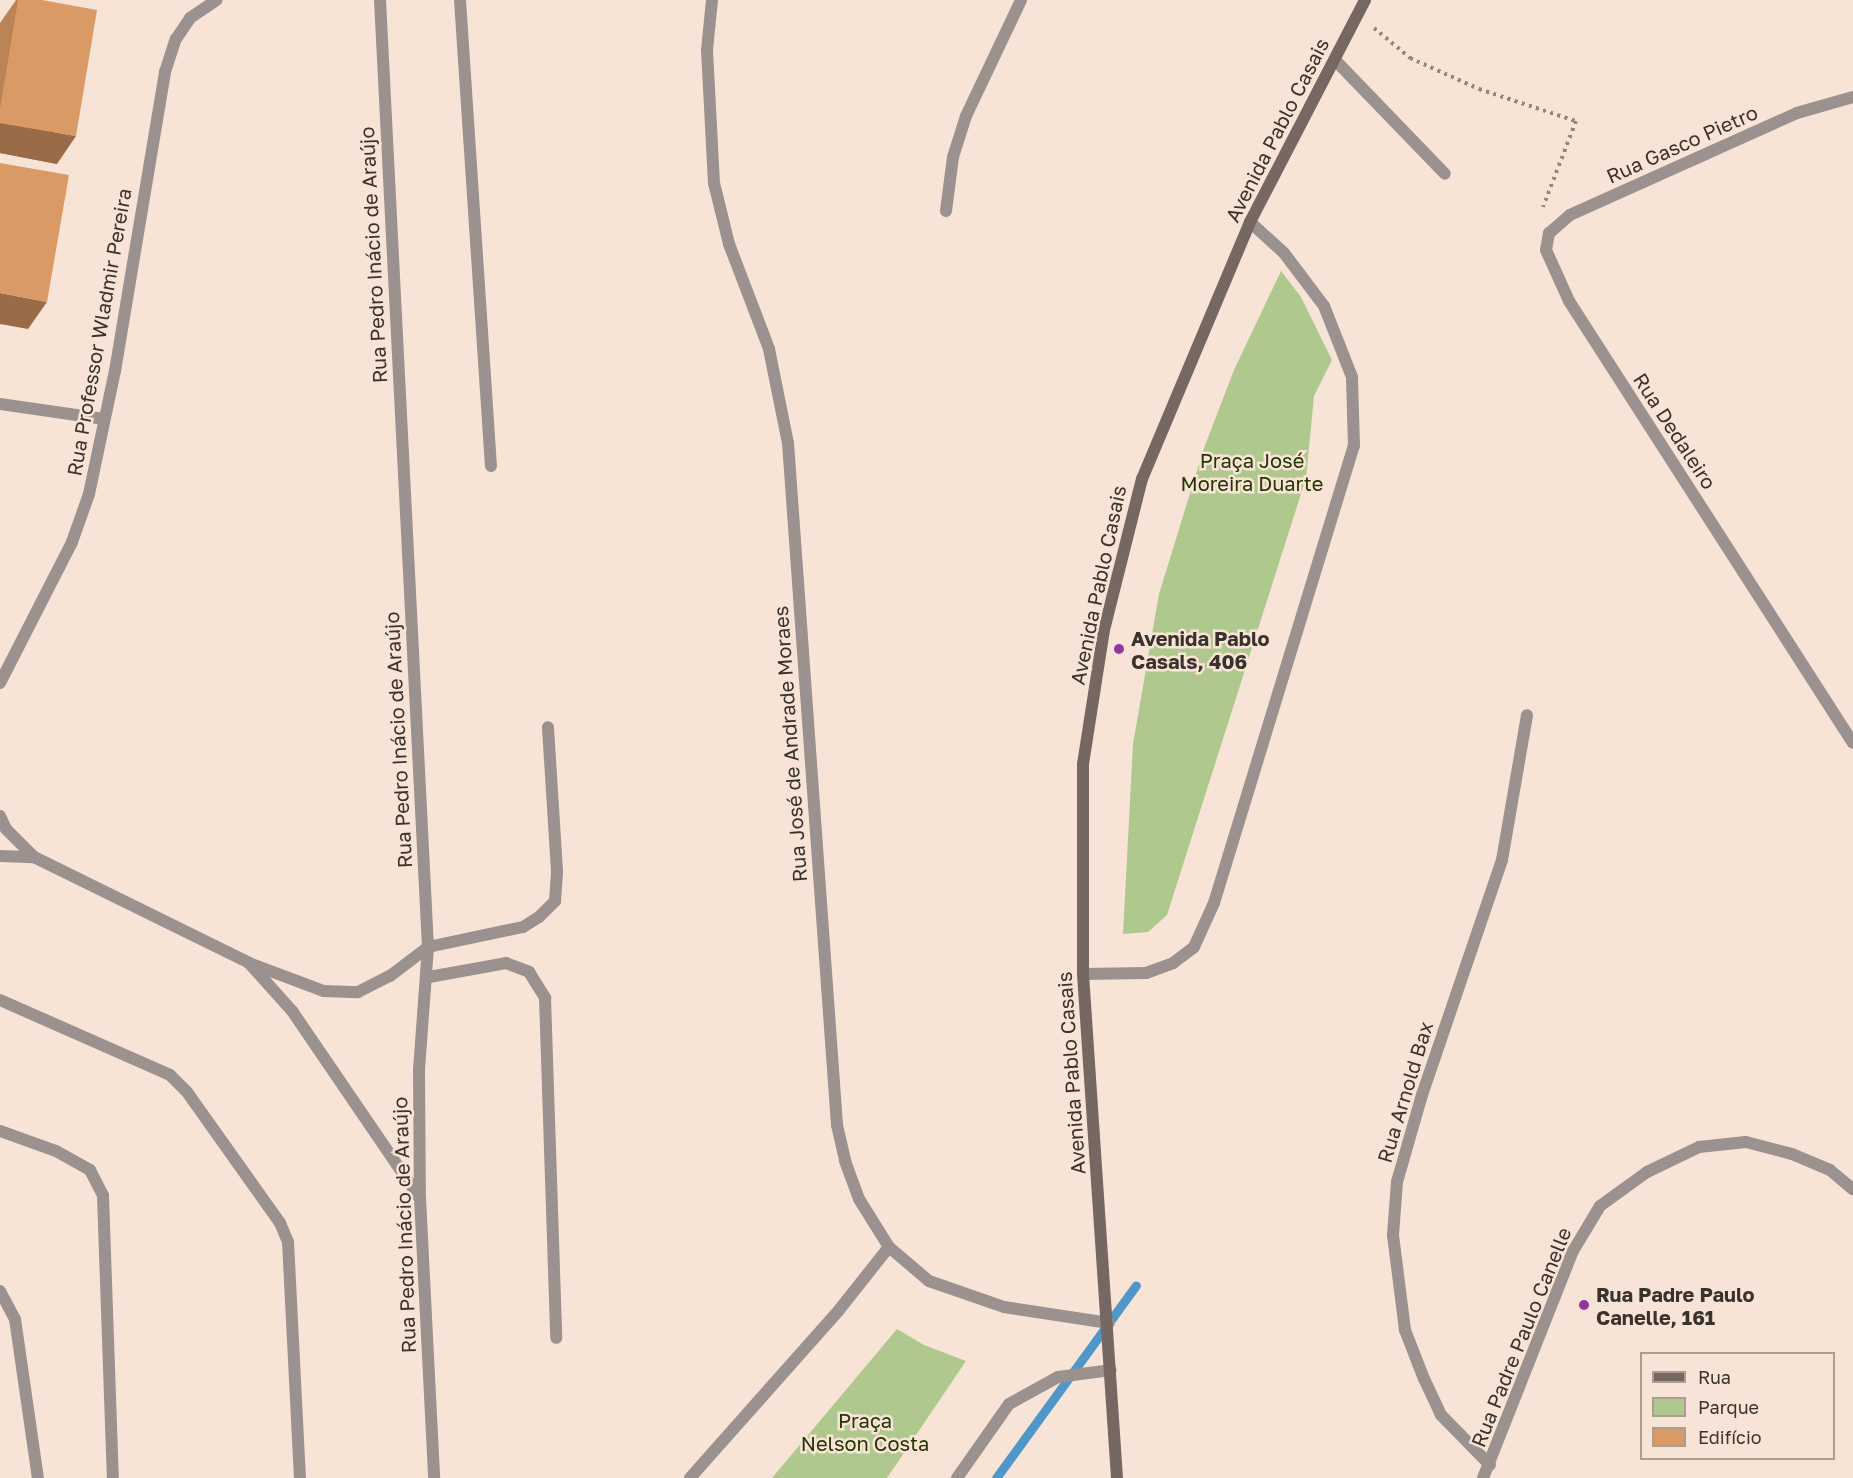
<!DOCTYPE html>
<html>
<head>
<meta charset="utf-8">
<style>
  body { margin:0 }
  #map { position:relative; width:1853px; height:1478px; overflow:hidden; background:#f8e4d6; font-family:"Golos Text",sans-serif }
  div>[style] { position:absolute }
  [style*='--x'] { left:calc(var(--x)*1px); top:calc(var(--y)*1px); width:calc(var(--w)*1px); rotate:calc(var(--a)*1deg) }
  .green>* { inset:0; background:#afc88e }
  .stream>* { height:9px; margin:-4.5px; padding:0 4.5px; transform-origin:4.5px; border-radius:4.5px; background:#4e97c8 }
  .path>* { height:4px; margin-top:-2px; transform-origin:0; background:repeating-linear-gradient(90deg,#93857c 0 3px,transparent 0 7.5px) }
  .lane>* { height:12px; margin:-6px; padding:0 6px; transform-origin:6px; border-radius:6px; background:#9b918e }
  .street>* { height:12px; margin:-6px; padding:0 6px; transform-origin:6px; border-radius:6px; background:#9b918e }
  .secondary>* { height:12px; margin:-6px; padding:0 6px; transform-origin:6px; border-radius:6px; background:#766763 }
  .wall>* { inset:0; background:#bb8457 }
  .shaded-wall>* { inset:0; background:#996c47 }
  .building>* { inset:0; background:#da9a65 }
  .dots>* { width:16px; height:16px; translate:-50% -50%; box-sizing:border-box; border:3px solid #f8e4d6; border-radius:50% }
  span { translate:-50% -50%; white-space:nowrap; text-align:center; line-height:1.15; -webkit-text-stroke:5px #f8e4d6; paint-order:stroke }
  .street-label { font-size:20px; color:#3a322c }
  .park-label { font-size:20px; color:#233500 }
  .poi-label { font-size:20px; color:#3a322c; font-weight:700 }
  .left { translate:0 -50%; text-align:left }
  .legend { position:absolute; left:1640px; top:1352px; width:195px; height:108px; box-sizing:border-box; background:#f8e4d6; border:2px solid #ac9d92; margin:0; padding:8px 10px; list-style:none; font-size:18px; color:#3a322c }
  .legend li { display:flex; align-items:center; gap:12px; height:30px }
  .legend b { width:30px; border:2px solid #ac9d92 }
</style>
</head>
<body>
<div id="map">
  <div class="green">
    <div style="clip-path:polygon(1281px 271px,1301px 297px,1332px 360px,1314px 396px,1306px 478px,1167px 915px,1148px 932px,1123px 934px,1133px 744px,1159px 594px,1204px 448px,1234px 370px)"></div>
    <div style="clip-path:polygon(897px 1329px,924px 1345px,966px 1361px,887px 1478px,772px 1478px)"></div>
  </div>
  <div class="stream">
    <div style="--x:996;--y:1478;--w:238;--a:-54"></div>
  </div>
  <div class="path">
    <div style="--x:1374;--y:28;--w:47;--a:39.8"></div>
    <div style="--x:1410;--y:58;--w:76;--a:24.2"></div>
    <div style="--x:1479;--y:89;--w:102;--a:18.3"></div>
    <div style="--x:1576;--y:121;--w:92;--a:111"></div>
  </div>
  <div class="lane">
    <div style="--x:460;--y:0;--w:467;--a:86.2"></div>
    <div style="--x:429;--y:977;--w:78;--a:-10.3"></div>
    <div style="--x:506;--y:963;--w:25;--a:21"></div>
    <div style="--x:529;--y:972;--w:31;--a:58"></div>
    <div style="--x:545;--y:998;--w:340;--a:88.1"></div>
  </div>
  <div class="street">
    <div style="--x:380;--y:0;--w:948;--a:87.1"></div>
    <div style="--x:428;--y:947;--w:123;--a:94.2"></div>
    <div style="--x:419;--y:1070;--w:128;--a:89.6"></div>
    <div style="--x:420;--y:1198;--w:280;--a:87.1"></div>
    <div style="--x:712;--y:0;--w:50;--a:95.7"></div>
    <div style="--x:707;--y:50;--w:133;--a:87"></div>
    <div style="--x:714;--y:183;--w:63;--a:76.2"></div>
    <div style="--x:729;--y:244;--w:112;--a:69.1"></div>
    <div style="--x:769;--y:349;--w:96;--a:78.6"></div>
    <div style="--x:788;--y:443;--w:684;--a:85.89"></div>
    <div style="--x:837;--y:1125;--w:37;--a:77"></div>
    <div style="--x:845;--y:1161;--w:40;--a:69.8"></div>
    <div style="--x:859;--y:1199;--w:57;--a:58"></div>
    <div style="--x:889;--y:1247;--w:52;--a:40.4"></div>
    <div style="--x:929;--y:1281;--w:79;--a:19.1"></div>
    <div style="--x:1004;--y:1307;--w:106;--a:8.7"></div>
    <div style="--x:1335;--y:60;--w:158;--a:46"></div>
    <div style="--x:1853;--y:97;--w:58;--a:164.1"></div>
    <div style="--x:1797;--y:113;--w:249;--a:155.8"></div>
    <div style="--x:1570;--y:215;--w:28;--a:139"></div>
    <div style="--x:1549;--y:233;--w:17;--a:100"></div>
    <div style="--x:1546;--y:250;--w:56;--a:65.7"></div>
    <div style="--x:1569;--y:301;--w:525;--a:57.28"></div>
    <div style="--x:946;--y:211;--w:54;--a:-82.6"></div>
    <div style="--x:953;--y:157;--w:43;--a:-72.4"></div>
    <div style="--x:966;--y:116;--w:128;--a:-64.6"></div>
    <div style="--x:0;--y:404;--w:105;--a:8.2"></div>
    <div style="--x:0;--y:683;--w:158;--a:-62.9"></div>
    <div style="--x:72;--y:542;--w:51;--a:-70.5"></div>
    <div style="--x:89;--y:494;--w:126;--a:-78.1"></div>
    <div style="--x:115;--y:371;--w:303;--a:-80.5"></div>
    <div style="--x:165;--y:72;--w:35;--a:-72"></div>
    <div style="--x:176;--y:39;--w:25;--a:-56"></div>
    <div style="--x:190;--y:18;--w:32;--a:-34"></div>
    <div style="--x:0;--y:816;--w:14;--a:65"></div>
    <div style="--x:6;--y:829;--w:40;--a:45"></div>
    <div style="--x:34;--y:857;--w:240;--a:26.2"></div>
    <div style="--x:0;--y:856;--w:34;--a:2"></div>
    <div style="--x:1083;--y:974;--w:63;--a:-0.9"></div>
    <div style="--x:1146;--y:973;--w:29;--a:-20"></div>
    <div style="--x:1173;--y:963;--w:26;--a:-37"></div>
    <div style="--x:1194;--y:947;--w:48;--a:-65.6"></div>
    <div style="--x:1214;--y:903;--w:478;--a:-73"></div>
    <div style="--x:1354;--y:446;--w:69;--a:-91.7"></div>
    <div style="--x:1352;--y:377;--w:76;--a:-111.5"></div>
    <div style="--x:1324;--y:306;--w:66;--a:-127"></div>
    <div style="--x:1284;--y:253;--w:46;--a:-137.6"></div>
    <div style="--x:0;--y:1000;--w:186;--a:23.8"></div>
    <div style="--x:170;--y:1075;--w:24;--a:45"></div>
    <div style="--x:187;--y:1092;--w:161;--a:54.6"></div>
    <div style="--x:280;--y:1223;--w:21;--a:67"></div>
    <div style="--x:288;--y:1242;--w:236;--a:87.1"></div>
    <div style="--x:0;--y:1131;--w:59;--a:19.7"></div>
    <div style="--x:56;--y:1151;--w:39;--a:29"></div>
    <div style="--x:90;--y:1170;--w:29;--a:63"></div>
    <div style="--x:103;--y:1196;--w:282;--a:88"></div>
    <div style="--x:419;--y:1197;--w:224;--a:-124.3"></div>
    <div style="--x:293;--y:1012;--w:66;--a:-131.9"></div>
    <div style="--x:249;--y:963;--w:80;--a:20.5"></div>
    <div style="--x:324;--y:991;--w:34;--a:2"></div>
    <div style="--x:358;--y:992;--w:36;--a:-27"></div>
    <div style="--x:390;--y:976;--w:48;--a:-37.3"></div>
    <div style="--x:428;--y:947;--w:97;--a:-11.9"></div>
    <div style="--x:523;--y:927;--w:19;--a:-32"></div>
    <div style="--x:539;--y:917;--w:23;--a:-45"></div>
    <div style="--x:555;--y:901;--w:30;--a:-86"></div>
    <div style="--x:557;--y:871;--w:144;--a:-93.6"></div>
    <div style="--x:0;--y:1291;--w:32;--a:62"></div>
    <div style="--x:15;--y:1319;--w:161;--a:81.8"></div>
    <div style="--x:1490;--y:1465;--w:70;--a:-134.4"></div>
    <div style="--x:1441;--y:1415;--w:40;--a:-115"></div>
    <div style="--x:1424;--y:1379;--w:53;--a:-111.2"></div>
    <div style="--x:1405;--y:1330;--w:96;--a:-97.2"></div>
    <div style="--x:1393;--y:1235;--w:53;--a:-85.7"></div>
    <div style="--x:1397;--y:1182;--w:91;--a:-74"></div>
    <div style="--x:1422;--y:1095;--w:248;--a:-71.2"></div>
    <div style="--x:1502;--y:860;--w:147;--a:-80.2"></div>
    <div style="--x:690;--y:1478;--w:225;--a:-48.4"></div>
    <div style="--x:839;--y:1310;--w:80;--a:-51.6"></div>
    <div style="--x:957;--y:1478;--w:90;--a:-54.9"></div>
    <div style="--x:1009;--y:1404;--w:56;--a:-28.9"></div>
    <div style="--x:1058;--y:1377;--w:53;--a:-7.5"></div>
    <div style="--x:1483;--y:1478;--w:244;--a:-68.4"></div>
    <div style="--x:1573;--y:1251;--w:52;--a:-59"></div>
    <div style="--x:1600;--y:1206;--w:58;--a:-35.9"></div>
    <div style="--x:1647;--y:1172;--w:58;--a:-25.7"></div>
    <div style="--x:1699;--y:1147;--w:47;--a:-6.1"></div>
    <div style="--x:1746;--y:1142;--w:48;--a:14.6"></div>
    <div style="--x:1792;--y:1154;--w:41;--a:22.8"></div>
    <div style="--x:1830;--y:1170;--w:30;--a:40"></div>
  </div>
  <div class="secondary">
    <div style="--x:1117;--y:1478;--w:505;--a:-93.86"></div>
    <div style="--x:1083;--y:974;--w:210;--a:-90"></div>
    <div style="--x:1083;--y:764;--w:136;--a:-81.1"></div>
    <div style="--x:1104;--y:630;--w:156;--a:-75.9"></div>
    <div style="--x:1142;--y:479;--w:279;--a:-67.2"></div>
    <div style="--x:1250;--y:222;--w:250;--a:-62.6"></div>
  </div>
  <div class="wall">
    <div style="clip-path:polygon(16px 0,42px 0,57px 164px,0 153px,0 23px)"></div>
  </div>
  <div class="shaded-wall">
    <div style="clip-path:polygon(0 123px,76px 136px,57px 164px,0 153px)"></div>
    <div style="clip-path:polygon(0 293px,47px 302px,28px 329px,0 324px)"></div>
  </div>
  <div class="building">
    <div style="clip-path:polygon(18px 0,42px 0,97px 10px,76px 136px,0 123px,0 109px)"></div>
    <div style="clip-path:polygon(0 163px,69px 175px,47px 302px,0 293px)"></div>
  </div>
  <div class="dots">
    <div style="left:1119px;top:649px;background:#95359d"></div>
    <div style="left:1584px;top:1305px;background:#95359d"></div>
  </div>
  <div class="street-label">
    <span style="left:1277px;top:130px;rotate:-63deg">Avenida Pablo Casais</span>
    <span style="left:1682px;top:144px;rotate:-24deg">Rua Gasco Pietro</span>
    <span style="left:373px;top:255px;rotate:-93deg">Rua Pedro Inácio de Araújo</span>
    <span style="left:99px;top:332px;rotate:-80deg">Rua Professor Wladmir Pereira</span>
    <span style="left:1675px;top:431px;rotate:57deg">Rua Dedaleiro</span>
    <span style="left:1098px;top:585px;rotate:-78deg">Avenida Pablo Casais</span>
    <span style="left:398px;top:740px;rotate:-93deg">Rua Pedro Inácio de Araújo</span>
    <span style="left:790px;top:744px;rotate:-94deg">Rua José de Andrade Moraes</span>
    <span style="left:1071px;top:1073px;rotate:-94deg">Avenida Pablo Casais</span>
    <span style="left:1405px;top:1092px;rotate:-73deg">Rua Arnold Bax</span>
    <span style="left:404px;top:1225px;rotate:-92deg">Rua Pedro Inácio de Araújo</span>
    <span style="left:1521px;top:1337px;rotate:-68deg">Rua Padre Paulo Canelle</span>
  </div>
  <div class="park-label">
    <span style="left:1252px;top:472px">Praça José<br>Moreira Duarte</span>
    <span style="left:865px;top:1432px">Praça<br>Nelson Costa</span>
  </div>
  <div class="poi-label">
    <span class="left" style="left:1131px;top:650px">Avenida Pablo<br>Casals, 406</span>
    <span class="left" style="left:1596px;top:1306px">Rua Padre Paulo<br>Canelle, 161</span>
  </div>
  <ul class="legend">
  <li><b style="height:8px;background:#766763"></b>Rua</li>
  <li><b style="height:16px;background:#afc88e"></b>Parque</li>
  <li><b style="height:16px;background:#da9a65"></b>Edifício</li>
  </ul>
</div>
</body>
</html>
